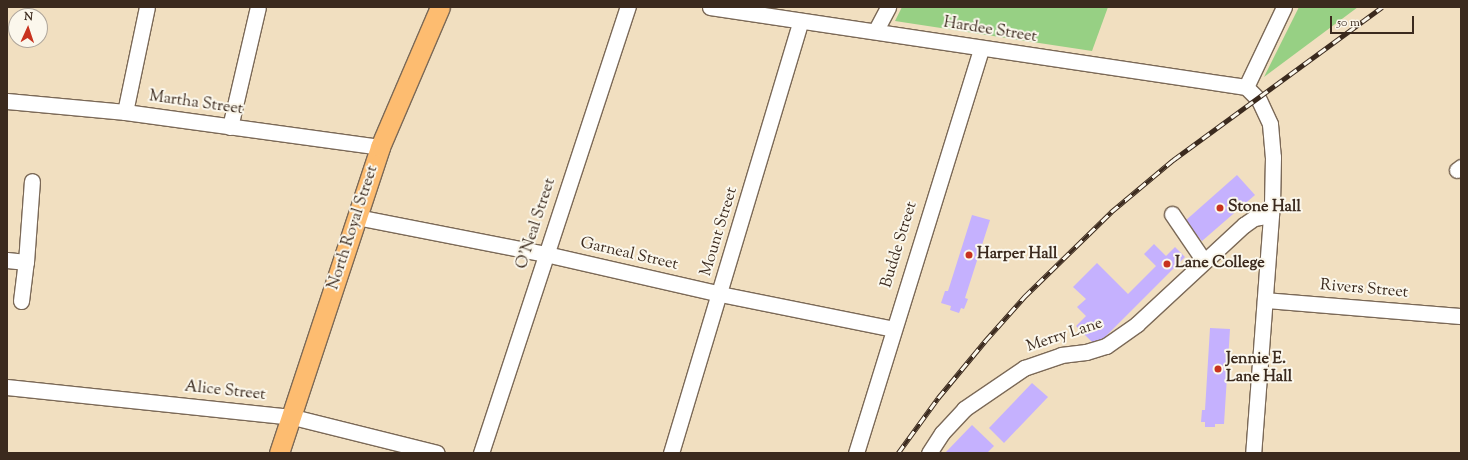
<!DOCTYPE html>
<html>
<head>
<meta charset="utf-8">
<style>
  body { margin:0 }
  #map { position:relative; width:1468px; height:460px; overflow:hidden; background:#f1dfc0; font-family:"Sorts Mill Goudy",serif }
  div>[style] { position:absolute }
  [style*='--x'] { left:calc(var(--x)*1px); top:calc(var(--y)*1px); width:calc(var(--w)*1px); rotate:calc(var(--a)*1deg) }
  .green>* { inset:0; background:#97d084 }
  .building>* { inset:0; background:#c5b1fe }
  .roads { filter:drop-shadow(1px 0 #7b6957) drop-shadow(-1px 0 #7b6957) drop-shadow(0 1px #7b6957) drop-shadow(0 -1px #7b6957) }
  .minor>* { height:15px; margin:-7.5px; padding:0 7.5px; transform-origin:7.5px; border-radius:7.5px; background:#fff }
  .major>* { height:19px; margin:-9.5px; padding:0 9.5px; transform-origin:9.5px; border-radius:9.5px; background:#fdbc70 }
  .rail>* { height:4.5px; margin-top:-2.25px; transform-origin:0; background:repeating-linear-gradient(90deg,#fbf7ec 0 9px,#3b2a1e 0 18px); box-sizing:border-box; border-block:1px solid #3b2a1e }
  .dots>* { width:11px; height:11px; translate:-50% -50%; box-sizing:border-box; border:2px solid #fbf7ec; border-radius:50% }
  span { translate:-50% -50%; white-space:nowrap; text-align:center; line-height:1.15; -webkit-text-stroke:4px #fbf7ec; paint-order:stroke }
  .street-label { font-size:16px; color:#3b2a1e }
  .poi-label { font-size:16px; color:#3b2a1e; font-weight:700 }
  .left { translate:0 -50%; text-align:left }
  .frame { position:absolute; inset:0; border:8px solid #3b2a1e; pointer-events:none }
  .north { position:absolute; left:8px; top:8px; width:40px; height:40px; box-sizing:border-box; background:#fbf7ec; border:1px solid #aea59a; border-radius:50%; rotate:3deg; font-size:11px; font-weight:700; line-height:16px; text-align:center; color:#3b2a1e }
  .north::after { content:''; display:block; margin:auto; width:14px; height:18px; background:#c8321e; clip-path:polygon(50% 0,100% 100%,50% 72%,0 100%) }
  .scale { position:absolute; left:1330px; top:16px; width:84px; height:18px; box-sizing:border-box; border:2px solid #3b2a1e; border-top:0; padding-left:5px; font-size:12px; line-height:14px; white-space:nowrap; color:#3b2a1e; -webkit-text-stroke:3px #fbf7ec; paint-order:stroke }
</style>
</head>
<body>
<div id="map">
  <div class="green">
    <div style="clip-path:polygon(902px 7px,1108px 7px,1092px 51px,895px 21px)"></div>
    <div style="clip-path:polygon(1299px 7px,1358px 7px,1264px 77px)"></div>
  </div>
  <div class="building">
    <div style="clip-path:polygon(1237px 175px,1255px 195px,1202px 241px,1185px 221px)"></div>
    <div style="clip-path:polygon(972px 215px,990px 220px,965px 298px,968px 299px,964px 309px,961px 308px,959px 313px,950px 310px,951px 306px,941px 303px,945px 291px,948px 291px)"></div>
    <div style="clip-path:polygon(1154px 244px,1166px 256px,1175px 247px,1185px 257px,1096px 346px,1076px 326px,1086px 316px,1077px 307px,1086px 299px,1073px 287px,1097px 263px,1128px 294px,1156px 266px,1144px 254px)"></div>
    <div style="clip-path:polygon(1210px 328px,1230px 329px,1224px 424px,1215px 424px,1215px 427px,1205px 427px,1205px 422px,1201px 422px,1202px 410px,1205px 410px)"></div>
    <div style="clip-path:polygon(1032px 383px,1048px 397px,1004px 443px,989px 428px)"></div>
    <div style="clip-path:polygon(972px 425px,994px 446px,987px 453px,945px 453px)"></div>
  </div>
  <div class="roads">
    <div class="minor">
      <div style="--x:710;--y:7;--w:542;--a:8.49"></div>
      <div style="--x:1246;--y:87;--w:18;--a:45"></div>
      <div style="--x:1259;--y:100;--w:26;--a:65"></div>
      <div style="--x:1270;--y:124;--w:33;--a:85"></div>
      <div style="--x:1273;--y:157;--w:46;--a:91.2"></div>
      <div style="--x:1272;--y:203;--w:251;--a:94.3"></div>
      <div style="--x:876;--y:30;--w:26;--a:-62"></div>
      <div style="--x:1246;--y:87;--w:89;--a:-64.6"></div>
      <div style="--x:7;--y:101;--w:119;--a:5.3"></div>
      <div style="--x:125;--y:112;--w:257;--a:7.8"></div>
      <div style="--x:125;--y:112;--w:107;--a:-78.2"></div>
      <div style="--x:230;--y:127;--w:123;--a:-76.9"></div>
      <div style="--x:1457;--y:170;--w:5;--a:-37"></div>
      <div style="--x:1172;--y:214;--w:57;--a:55.8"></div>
      <div style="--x:357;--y:217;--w:193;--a:11.1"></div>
      <div style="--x:546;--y:254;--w:179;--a:12.9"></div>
      <div style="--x:720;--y:294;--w:177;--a:11.4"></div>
      <div style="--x:7;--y:260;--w:19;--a:6"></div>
      <div style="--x:1265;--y:300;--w:197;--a:4.7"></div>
      <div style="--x:21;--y:301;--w:39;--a:-83"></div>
      <div style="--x:26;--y:262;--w:81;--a:-85.8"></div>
      <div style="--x:7;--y:387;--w:288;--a:6"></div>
      <div style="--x:293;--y:417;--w:148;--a:14"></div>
      <div style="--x:481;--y:453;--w:470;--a:-71.8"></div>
      <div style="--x:671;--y:453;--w:451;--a:-73.3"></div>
      <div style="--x:856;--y:453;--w:423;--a:-72.8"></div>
      <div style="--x:929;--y:453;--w:24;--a:-57"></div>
      <div style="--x:942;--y:433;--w:33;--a:-47"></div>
      <div style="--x:964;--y:409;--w:73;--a:-34.3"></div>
      <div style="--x:1024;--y:368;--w:39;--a:-19"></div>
      <div style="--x:1061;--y:355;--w:25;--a:-7"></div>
      <div style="--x:1086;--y:352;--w:21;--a:-17"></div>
      <div style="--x:1106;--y:346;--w:38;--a:-35"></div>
      <div style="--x:1137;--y:324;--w:146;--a:-42.8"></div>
      <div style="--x:1244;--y:225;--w:12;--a:-35"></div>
      <div style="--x:1254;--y:218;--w:17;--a:-10"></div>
    </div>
    <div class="major">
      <div style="--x:279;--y:453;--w:322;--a:-71.7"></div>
      <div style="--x:380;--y:147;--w:152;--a:-66.8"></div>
    </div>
  </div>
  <div class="rail">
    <div style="--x:898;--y:453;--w:68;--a:-54"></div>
    <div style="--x:938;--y:398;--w:74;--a:-50.5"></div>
    <div style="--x:985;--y:341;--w:59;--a:-48.4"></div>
    <div style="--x:1024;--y:297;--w:122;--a:-44.3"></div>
    <div style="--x:1111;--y:212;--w:81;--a:-40"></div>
    <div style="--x:1173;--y:160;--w:259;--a:-36.2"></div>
  </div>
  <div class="dots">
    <div style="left:1220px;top:208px;background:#c8321e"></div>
    <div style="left:969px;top:255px;background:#c8321e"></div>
    <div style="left:1167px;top:264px;background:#c8321e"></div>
    <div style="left:1218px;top:369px;background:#c8321e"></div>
  </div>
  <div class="street-label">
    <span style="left:990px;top:31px;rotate:9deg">Hardee Street</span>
    <span style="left:196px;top:104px;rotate:8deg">Martha Street</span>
    <span style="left:537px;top:224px;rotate:-72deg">O'Neal Street</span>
    <span style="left:354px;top:228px;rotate:-72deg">North Royal Street</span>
    <span style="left:720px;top:232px;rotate:-73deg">Mount Street</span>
    <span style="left:900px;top:245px;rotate:-73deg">Budde Street</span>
    <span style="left:629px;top:255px;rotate:13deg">Garneal Street</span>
    <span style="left:1364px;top:290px;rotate:5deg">Rivers Street</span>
    <span style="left:1065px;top:336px;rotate:-18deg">Merry Lane</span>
    <span style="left:225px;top:392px;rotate:6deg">Alice Street</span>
  </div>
  <div class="poi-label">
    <span class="left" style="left:1228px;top:208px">Stone Hall</span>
    <span class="left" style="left:977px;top:255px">Harper Hall</span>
    <span class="left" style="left:1175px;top:264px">Lane College</span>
    <span class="left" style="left:1226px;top:369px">Jennie E.<br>Lane Hall</span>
  </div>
  <div class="frame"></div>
  <div class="north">N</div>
  <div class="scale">50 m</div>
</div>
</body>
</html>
